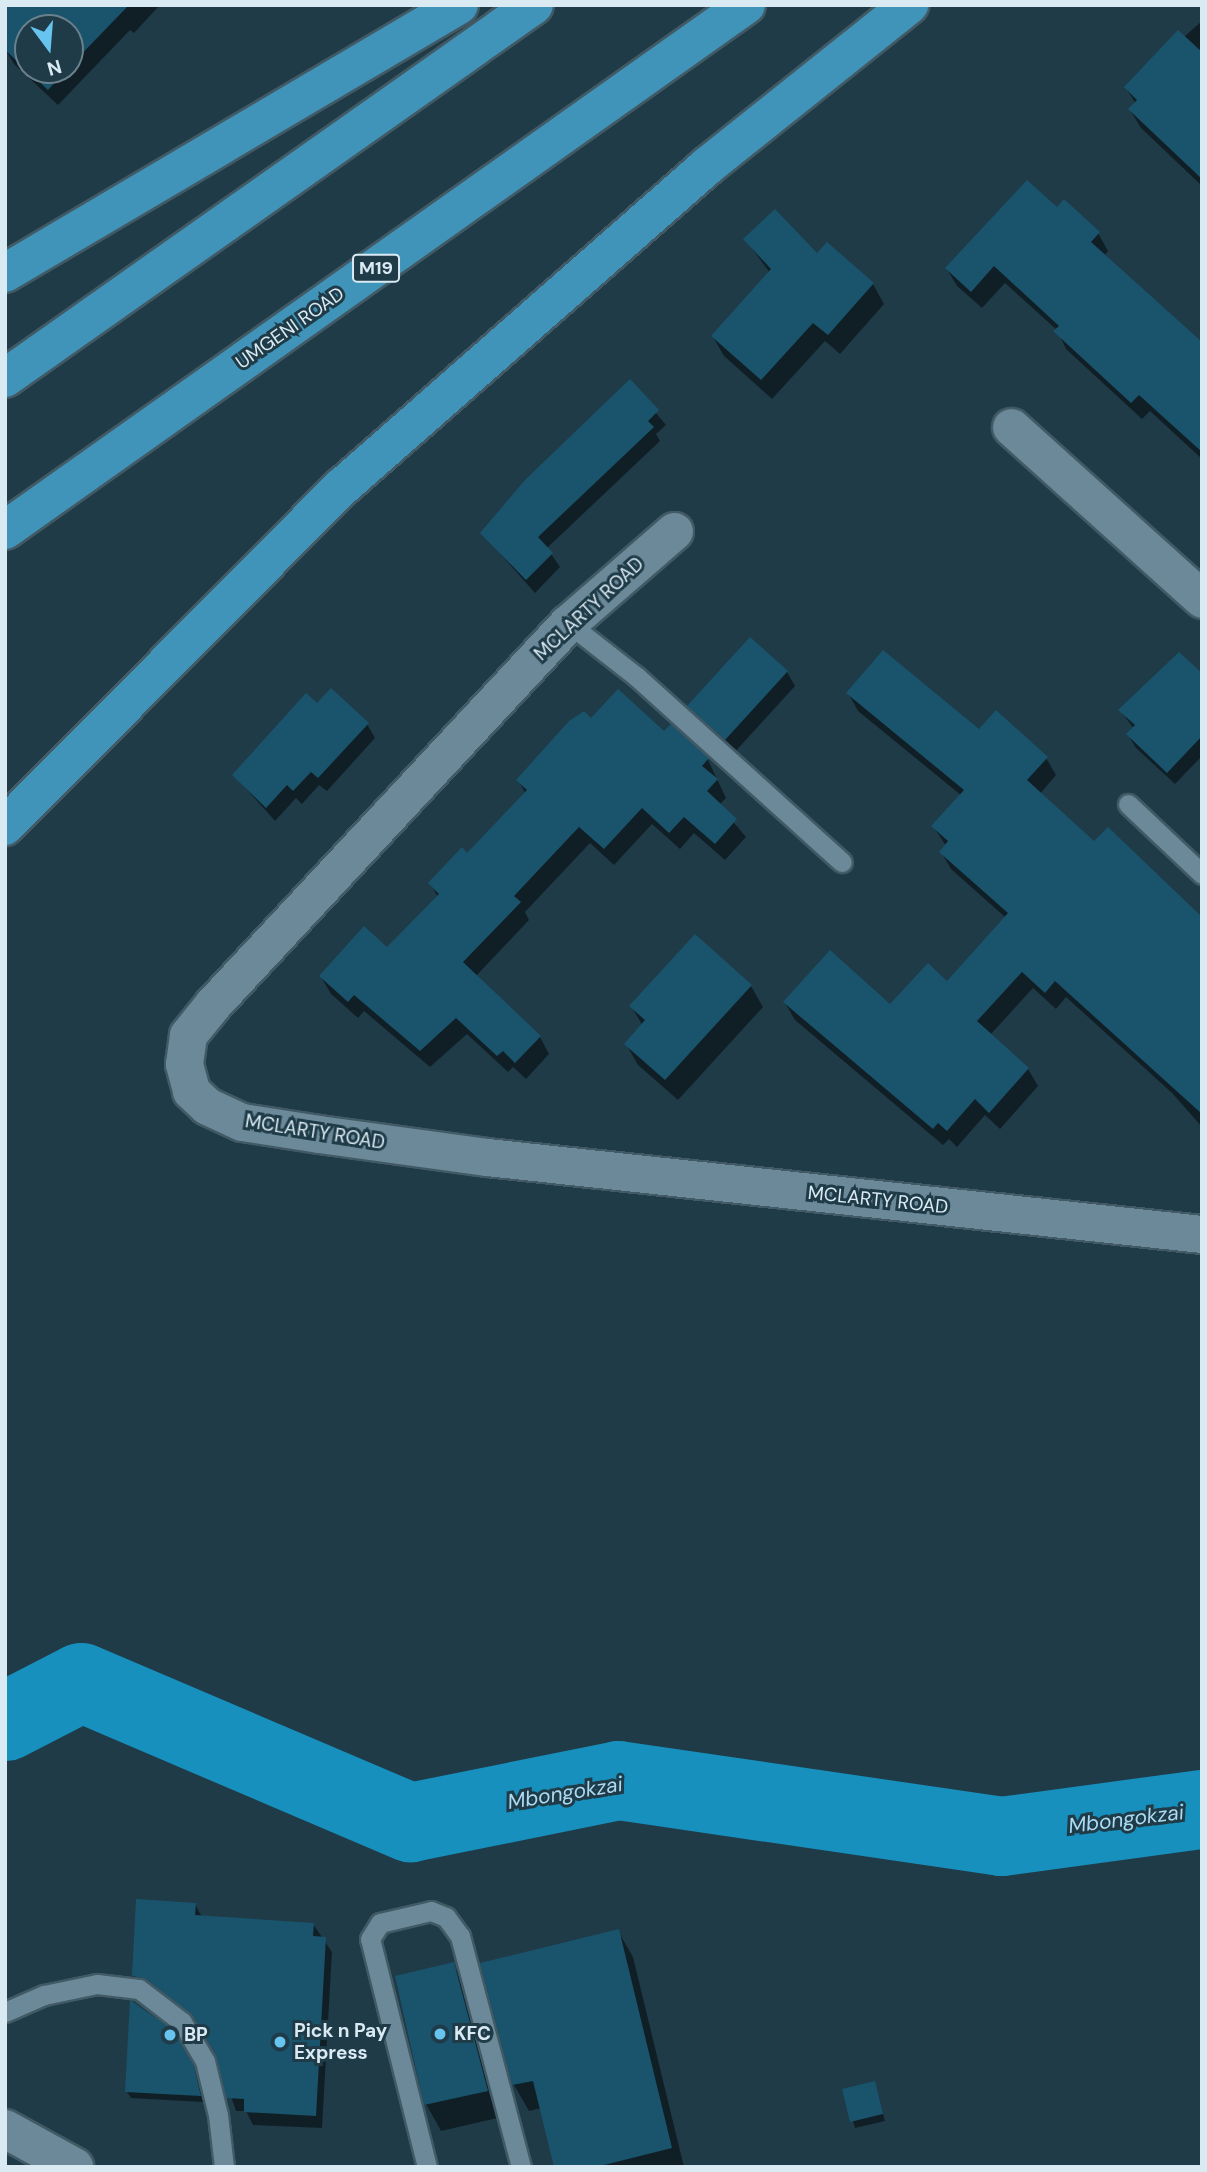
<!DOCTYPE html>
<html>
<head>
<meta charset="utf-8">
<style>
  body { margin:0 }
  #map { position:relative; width:1207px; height:2172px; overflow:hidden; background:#1f3b48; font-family:"DM Sans",sans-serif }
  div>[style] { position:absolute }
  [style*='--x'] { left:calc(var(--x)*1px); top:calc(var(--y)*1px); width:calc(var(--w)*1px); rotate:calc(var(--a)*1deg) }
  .shadow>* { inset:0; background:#0007 }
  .river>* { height:79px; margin:-39.5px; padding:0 39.5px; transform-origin:39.5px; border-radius:39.5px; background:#1790bd }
  .building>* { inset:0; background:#1a536c }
  .roads { filter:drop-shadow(2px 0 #415a65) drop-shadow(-2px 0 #415a65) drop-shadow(0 2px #415a65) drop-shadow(0 -2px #415a65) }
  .service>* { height:19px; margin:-9.5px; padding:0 9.5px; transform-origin:9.5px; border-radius:9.5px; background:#6b8999 }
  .minor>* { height:37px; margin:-18.5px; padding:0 18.5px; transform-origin:18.5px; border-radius:18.5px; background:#6b8999 }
  .secondary>* { height:38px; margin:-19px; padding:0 19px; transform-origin:19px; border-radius:19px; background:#6b8999 }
  .motorway>* { height:38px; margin:-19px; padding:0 19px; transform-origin:19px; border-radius:19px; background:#4194b9 }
  .dots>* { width:19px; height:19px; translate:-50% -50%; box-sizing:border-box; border:4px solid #1f3b48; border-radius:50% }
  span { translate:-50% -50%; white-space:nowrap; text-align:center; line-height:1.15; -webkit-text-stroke:6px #1f3b48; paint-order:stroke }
  .shield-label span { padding:2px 5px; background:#1f3b48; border:2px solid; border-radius:5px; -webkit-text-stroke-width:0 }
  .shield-label { font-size:18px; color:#daeaf3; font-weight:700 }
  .street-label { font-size:19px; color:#daeaf3 }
  .poi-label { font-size:19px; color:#daeaf3; font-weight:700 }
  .left { translate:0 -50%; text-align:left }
  .water-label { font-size:21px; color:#abdaf2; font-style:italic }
  .frame { position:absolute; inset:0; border:7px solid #daeaf3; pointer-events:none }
  .north { position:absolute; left:14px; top:14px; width:70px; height:70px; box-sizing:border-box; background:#1f3b48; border:2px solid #6a818c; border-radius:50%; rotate:164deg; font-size:19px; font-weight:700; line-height:28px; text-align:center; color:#daeaf3 }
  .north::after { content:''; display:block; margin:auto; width:24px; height:32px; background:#67c4ef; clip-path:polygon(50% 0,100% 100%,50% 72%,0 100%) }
</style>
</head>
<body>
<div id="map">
  <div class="shadow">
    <div style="clip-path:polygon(evenodd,5px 5px,160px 5px,134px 33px,130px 30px,58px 105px,14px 64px,5px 49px,5px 5px,28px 28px,70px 28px,70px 70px,28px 70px,28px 28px)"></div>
    <div style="clip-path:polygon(1202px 21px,1202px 186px,1141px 128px,1130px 110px,1136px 104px,1126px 88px)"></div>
    <div style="clip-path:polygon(1057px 210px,1098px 233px,1108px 251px,1104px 256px,1202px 345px,1202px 459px,1150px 411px,1142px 419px,1066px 349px,1057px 330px,1005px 283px,982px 308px,957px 286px,947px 269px)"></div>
    <div style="clip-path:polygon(745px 239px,817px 255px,827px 244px,873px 284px,884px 304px,840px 354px,825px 341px,772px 399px,724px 356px,713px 337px,770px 273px)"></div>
    <div style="clip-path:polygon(630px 382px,666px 425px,656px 434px,660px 441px,547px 548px,560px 567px,535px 593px,482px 533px)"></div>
    <div style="clip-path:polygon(750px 639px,787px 672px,795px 686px,734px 753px,697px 720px,689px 706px)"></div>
    <div style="clip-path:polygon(1202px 676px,1202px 756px,1175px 784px,1136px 748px,1128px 735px,1134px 729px,1120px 710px)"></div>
    <div style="clip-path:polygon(848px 693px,979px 732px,1046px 758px,1056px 775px,1040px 794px,1202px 1034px,1202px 1127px,1172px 1093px,1066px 997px,1056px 1009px,1033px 988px,990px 1035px,1028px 1069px,1038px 1086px,1000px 1129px,985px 1115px,957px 1147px,949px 1139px,943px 1145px,795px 1020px,785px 1003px,890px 1007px,947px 983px,1006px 918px,951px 869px,941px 852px,946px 846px,933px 826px,962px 796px,858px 711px)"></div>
    <div style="clip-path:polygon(317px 706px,367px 724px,375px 738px,327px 791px,319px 785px,302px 804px,296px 798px,275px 821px,234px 775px)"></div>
    <div style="clip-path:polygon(591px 720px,664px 734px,708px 760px,726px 798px,719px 805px,746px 837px,725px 860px,694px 833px,680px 849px,652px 824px,614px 865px,590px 843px,525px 912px,529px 920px,476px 976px,540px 1037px,549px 1054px,526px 1079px,513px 1067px,508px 1072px,467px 1034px,430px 1067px,364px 1011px,358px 1018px,331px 994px,321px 977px,387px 949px,438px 897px,430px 883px,468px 855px,526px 794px,518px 780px)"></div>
    <div style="clip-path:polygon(751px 986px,763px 1007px,678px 1100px,638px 1065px,626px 1044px,643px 1026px,631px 1006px)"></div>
    <div style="clip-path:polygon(195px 1904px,202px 1917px,313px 1924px,332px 1952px,322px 2128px,253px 2125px,246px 2111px,236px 2111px,217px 2055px,202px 2029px,156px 1992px,141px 1989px,133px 1975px)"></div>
    <div style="clip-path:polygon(618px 1931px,633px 1957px,684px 2167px,556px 2167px,542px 2108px,529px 2111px,514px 2085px)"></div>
    <div style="clip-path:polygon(453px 1964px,469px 1991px,502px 2117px,441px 2131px,426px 2104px)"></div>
    <div style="clip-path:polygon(171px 2031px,196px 2074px,203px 2102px,131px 2098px,127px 2092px)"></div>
    <div style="clip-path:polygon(874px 2083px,885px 2121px,855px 2128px,844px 2090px)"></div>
  </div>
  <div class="river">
    <div style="--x:5;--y:1721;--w:85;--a:-27.2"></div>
    <div style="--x:81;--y:1682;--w:358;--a:23.1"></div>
    <div style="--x:410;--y:1822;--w:212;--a:-11.4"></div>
    <div style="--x:618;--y:1780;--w:387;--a:8.3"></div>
    <div style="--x:1001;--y:1836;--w:203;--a:-7.7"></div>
  </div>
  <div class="building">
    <div style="clip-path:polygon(5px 5px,129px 5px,70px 66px,70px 28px,28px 28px,28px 70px,66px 70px,48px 90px,5px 50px)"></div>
    <div style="clip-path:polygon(1178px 30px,1202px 52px,1202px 179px,1128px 109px,1137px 100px,1124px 87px)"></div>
    <div style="clip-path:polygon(1027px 180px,1057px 207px,1064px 199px,1100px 232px,1091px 242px,1202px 342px,1202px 452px,1139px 395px,1131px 403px,1053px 331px,1059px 326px,994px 266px,971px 292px,945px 268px)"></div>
    <div style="clip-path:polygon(775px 209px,817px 253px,827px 242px,874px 283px,828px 335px,813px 323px,761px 380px,711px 336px,771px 269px,743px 239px)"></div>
    <div style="clip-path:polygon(630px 379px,659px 410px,648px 421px,654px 427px,538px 537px,553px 553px,526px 580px,480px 533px,525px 480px)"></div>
    <div style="clip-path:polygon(750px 637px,788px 671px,725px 740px,687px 706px)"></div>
    <div style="clip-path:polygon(883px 650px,979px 729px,996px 710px,1048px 757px,1027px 780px,1094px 841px,1108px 827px,1202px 917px,1202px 1114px,1055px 981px,1045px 993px,1022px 972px,977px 1021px,1029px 1068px,989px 1113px,975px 1099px,947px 1131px,938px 1123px,933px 1129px,783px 1002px,830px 950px,890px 1004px,928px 963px,947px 981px,1008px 913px,939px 852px,948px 841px,931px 826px,964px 790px,846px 693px)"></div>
    <div style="clip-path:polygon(1179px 652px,1202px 673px,1202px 736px,1167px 773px,1126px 734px,1135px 725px,1118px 710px)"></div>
    <div style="clip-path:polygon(331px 688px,369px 723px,318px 778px,311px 772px,293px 791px,287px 785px,266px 808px,232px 775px,306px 693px,317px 703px)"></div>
    <div style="clip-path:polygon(618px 689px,664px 731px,671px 724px,709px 758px,702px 766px,718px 779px,707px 791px,737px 819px,715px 844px,684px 817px,669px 833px,642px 808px,604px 849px,579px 827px,514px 896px,521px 902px,463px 962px,541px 1036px,515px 1063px,503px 1051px,497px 1056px,456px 1018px,420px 1051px,354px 995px,348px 1002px,319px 976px,364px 926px,387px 947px,439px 894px,428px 883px,462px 847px,467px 853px,527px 790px,516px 780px,569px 721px,584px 711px,591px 718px)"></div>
    <div style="clip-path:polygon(695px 934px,752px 985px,665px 1080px,624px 1044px,645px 1020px,629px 1006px)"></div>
    <div style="clip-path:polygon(136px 1899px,196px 1903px,195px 1915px,314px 1923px,313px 1936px,326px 1937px,316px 2116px,244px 2112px,244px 2099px,226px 2098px,216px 2055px,192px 2015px,146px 1979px,132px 1976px)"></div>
    <div style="clip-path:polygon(619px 1929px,672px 2148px,596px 2167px,554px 2167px,533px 2081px,512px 2085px,480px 1963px)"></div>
    <div style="clip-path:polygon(454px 1962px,488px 2091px,424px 2105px,395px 1976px)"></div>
    <div style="clip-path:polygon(130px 2000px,173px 2030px,194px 2066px,201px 2096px,125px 2092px)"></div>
    <div style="clip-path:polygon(875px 2081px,883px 2114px,850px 2122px,842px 2089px)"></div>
  </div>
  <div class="roads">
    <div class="service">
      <div style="--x:568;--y:623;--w:88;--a:38"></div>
      <div style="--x:637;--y:677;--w:276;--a:42.1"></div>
      <div style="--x:1128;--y:804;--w:102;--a:43.4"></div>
      <div style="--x:5;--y:2012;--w:43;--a:-23.6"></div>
      <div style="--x:44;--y:1995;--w:54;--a:-11.7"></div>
      <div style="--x:97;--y:1984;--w:42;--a:6.8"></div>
      <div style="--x:139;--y:1989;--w:54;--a:37.5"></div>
      <div style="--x:182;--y:2022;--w:45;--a:59.5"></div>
      <div style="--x:205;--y:2061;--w:56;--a:76.5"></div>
      <div style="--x:218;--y:2115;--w:52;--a:83.4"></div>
      <div style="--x:427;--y:2167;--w:235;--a:-104"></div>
      <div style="--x:370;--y:1939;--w:19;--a:-58"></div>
      <div style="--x:380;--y:1923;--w:52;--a:-13.2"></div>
      <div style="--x:431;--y:1911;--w:16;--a:22"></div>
      <div style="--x:446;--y:1917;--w:24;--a:54"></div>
      <div style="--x:460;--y:1936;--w:239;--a:75.2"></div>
    </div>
    <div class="minor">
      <div style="--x:1011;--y:427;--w:257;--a:42"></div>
      <div style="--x:674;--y:531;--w:140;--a:139"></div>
      <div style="--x:568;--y:623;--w:521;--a:132.98"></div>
      <div style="--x:213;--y:1004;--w:40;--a:129"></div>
      <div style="--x:188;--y:1035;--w:29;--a:98"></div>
      <div style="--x:184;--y:1064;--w:28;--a:75"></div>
      <div style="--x:191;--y:1091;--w:22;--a:43"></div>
      <div style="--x:207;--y:1106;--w:38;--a:25"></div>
      <div style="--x:242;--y:1122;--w:78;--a:8.9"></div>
      <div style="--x:319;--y:1134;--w:170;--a:7.8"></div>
      <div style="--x:487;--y:1157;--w:719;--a:6.15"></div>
    </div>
    <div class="secondary">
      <div style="--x:5;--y:2129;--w:79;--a:28.8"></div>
    </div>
    <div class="motorway">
      <div style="--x:5;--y:273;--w:527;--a:-30.55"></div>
      <div style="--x:5;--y:378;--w:647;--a:-35.19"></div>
      <div style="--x:5;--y:530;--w:908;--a:-35.32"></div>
      <div style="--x:5;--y:826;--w:478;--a:-45.2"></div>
      <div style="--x:342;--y:487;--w:485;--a:-41.3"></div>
      <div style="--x:706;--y:167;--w:260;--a:-38.6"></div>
    </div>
  </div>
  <div class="dots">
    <div style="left:440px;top:2034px;background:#67c4ef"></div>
    <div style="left:170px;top:2035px;background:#67c4ef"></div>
    <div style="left:280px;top:2042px;background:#67c4ef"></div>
  </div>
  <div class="shield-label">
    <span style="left:376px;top:268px">M19</span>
  </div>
  <div class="street-label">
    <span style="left:290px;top:328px;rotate:-35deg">UMGENI ROAD</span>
    <span style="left:589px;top:609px;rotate:-43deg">MCLARTY ROAD</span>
    <span style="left:315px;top:1132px;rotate:9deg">MCLARTY ROAD</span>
    <span style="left:878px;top:1200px;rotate:6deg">MCLARTY ROAD</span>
  </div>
  <div class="poi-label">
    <span class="left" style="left:294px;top:2042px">Pick n Pay<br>Express</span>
    <span class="left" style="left:454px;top:2034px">KFC</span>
    <span class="left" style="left:184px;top:2035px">BP</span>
  </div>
  <div class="water-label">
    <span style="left:565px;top:1793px;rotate:-9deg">Mbongokzai</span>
    <span style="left:1126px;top:1819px;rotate:-7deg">Mbongokzai</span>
  </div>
  <div class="frame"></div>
  <div class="north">N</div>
</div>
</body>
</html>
